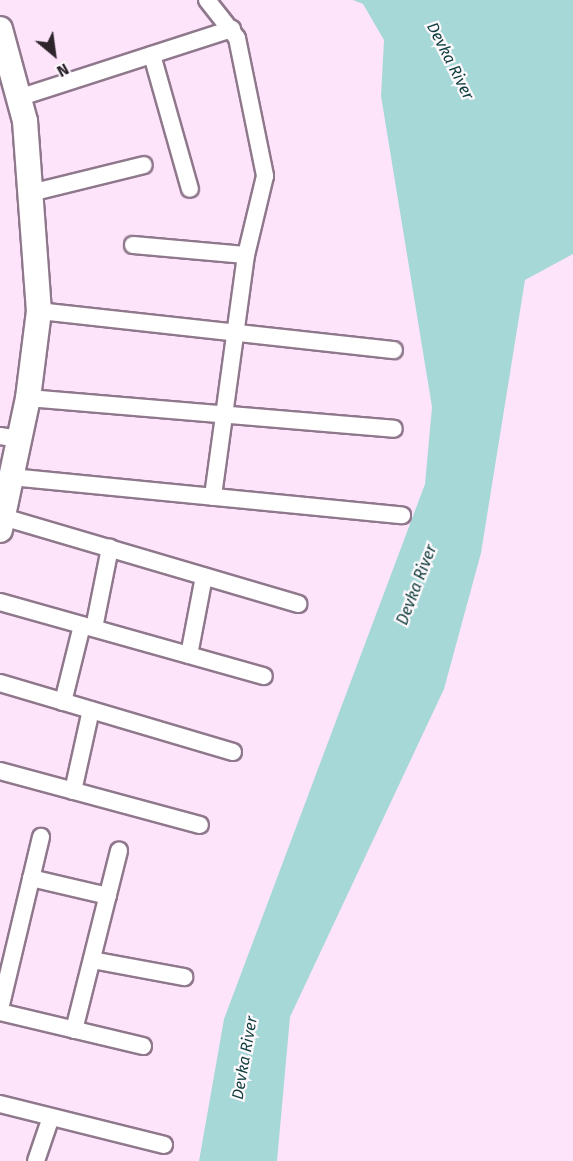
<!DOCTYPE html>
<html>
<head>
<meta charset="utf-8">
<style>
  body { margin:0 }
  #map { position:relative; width:573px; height:1161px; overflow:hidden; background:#fee4fb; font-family:"Fira Sans",sans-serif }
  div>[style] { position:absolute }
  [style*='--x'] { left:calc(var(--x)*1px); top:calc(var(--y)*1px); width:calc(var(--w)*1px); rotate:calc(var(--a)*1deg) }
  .water>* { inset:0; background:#a7d8d8 }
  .roads { filter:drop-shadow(2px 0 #8f788c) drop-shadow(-2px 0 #8f788c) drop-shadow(0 2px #8f788c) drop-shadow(0 -2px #8f788c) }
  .street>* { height:16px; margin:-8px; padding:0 8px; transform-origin:8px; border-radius:8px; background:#fff }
  .secondary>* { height:24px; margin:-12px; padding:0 12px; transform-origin:12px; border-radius:12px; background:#fff }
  span { translate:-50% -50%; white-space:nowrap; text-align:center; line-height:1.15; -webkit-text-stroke:4.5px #fef9fd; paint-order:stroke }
  .water-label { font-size:16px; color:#0f3d3d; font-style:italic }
  .north { position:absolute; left:24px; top:24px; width:60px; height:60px; -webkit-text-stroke:4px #fef9fd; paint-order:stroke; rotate:151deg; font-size:16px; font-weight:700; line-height:24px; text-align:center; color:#2d242c }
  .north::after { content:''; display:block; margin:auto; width:21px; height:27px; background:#2d242c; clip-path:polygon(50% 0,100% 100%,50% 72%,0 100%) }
</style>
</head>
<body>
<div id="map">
  <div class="water">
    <div style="clip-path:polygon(353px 0,573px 0,573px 254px,525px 280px,481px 553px,444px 689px,290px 1017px,277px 1161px,199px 1161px,224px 1019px,425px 484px,432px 407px,381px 96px,384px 40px,363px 4px)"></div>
  </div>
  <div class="roads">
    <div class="street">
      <div style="--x:207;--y:0;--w:48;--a:51.7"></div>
      <div style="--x:237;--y:38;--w:141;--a:78.5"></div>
      <div style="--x:265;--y:176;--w:81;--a:103.5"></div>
      <div style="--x:246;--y:255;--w:244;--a:97.8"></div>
      <div style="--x:152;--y:55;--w:139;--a:74.2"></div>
      <div style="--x:18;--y:98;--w:225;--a:-17.9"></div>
      <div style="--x:30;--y:193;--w:117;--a:-13.8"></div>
      <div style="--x:133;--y:245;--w:113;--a:5.1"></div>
      <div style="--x:39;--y:311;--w:357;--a:6.3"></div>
      <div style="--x:28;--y:398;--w:367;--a:4.8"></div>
      <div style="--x:0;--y:436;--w:20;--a:9"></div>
      <div style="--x:11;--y:477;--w:393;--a:5.6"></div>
      <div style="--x:3;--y:517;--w:308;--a:16.4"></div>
      <div style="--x:0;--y:602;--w:274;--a:15.7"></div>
      <div style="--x:94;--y:628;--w:82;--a:-78.7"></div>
      <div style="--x:189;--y:655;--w:80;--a:-79.2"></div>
      <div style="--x:0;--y:683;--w:243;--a:16.5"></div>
      <div style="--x:63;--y:702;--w:79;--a:-76.1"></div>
      <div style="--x:0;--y:771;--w:207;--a:15.1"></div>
      <div style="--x:73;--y:791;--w:83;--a:-77.5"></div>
      <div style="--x:31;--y:878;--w:79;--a:13.2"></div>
      <div style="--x:92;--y:960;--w:94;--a:10.5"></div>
      <div style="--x:0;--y:1009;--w:177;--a:-76.6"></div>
      <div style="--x:0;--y:1012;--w:147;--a:13.4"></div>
      <div style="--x:74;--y:1030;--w:185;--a:-75.9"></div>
      <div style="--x:0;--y:1104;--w:169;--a:14"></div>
      <div style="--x:36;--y:1161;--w:46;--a:-71.2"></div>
    </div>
    <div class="secondary">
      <div style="--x:0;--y:29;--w:95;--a:74.8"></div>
      <div style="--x:25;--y:121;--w:191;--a:85.8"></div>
      <div style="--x:39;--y:311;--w:88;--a:97.2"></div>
      <div style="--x:28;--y:398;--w:135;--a:102"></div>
    </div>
  </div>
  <div class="water-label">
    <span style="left:450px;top:61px;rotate:63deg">Devka River</span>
    <span style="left:417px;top:585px;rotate:-69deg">Devka River</span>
    <span style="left:245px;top:1058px;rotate:-80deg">Devka River</span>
  </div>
  <div class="north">N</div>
</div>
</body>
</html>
